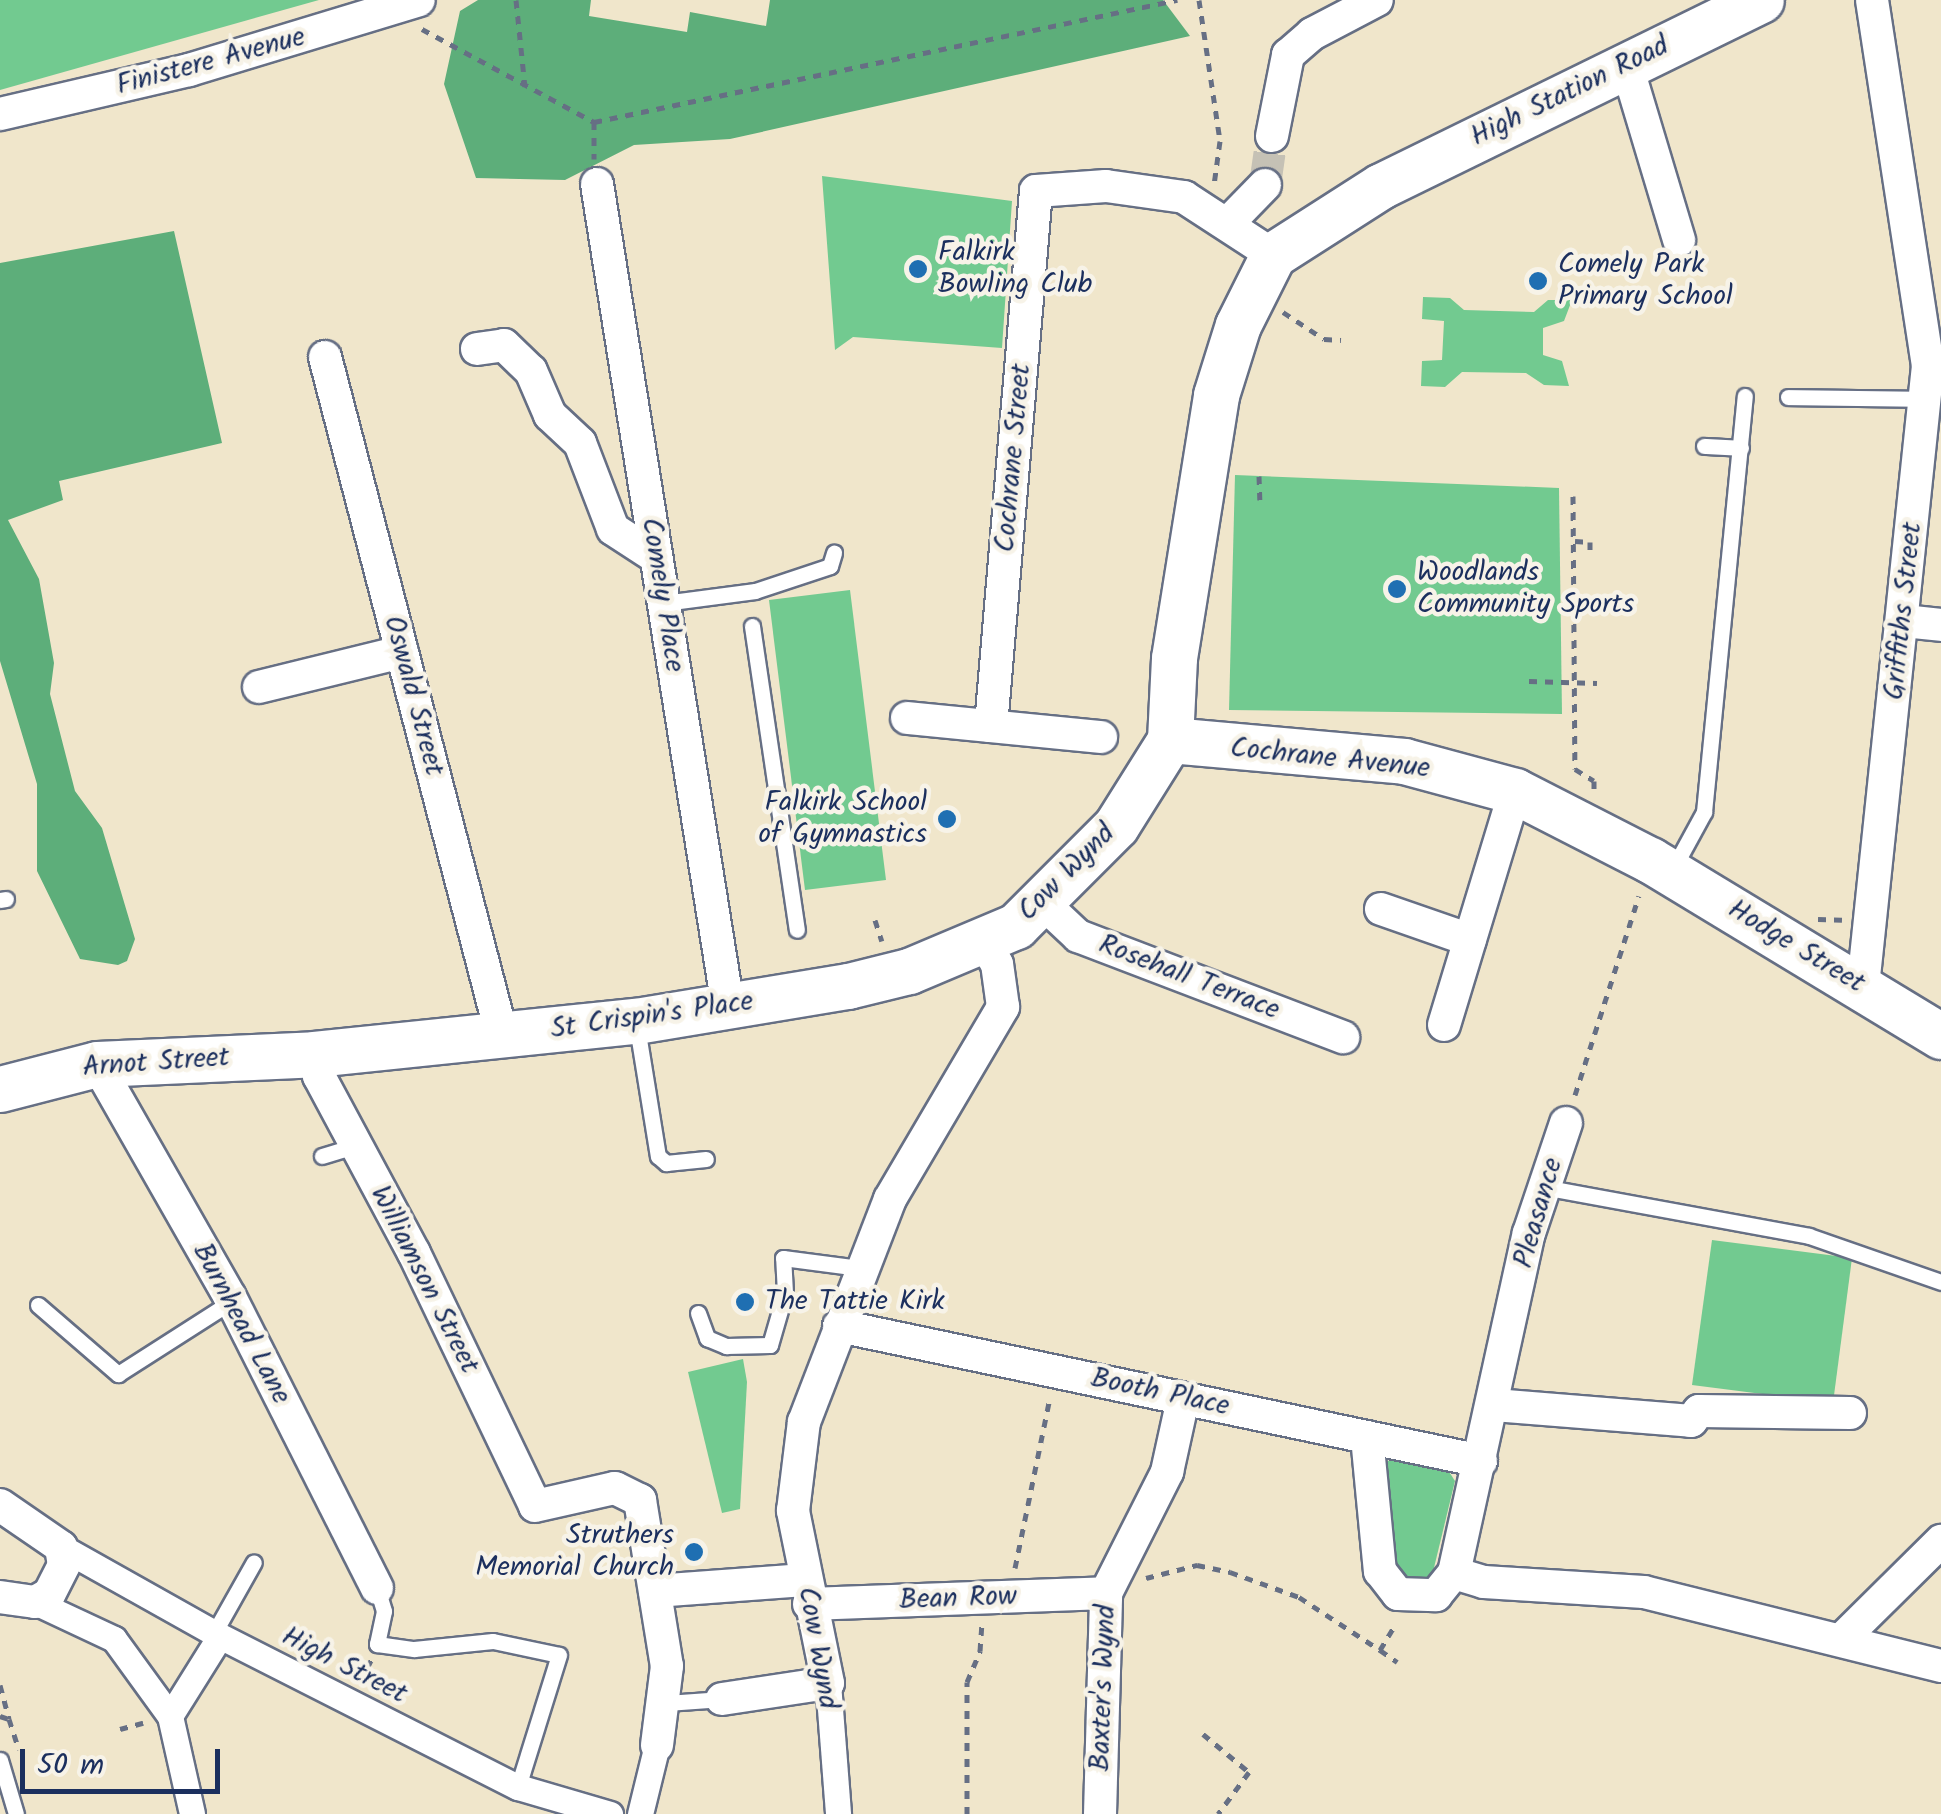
<!DOCTYPE html>
<html>
<head>
<meta charset="utf-8">
<style>
  body { margin:0 }
  #map { position:relative; width:1941px; height:1814px; overflow:hidden; background:#f0e6cb; font-family:Kalam,sans-serif }
  div>[style] { position:absolute }
  [style*='--x'] { left:calc(var(--x)*1px); top:calc(var(--y)*1px); width:calc(var(--w)*1px); rotate:calc(var(--a)*1deg) }
  .green>* { inset:0; background:#72ca90 }
  .forest>* { inset:0; background:#5dae7a }
  .minor-tunnel>* { height:32px; margin-top:-16px; transform-origin:0; background:repeating-linear-gradient(90deg,#c5c1b5 0 32px,transparent 0 48px) }
  .path>* { height:5px; margin-top:-2.5px; transform-origin:0; background:repeating-linear-gradient(90deg,#666f84 0 8px,transparent 0 16px) }
  .roads { filter:drop-shadow(2px 0 #666f84) drop-shadow(-2px 0 #666f84) drop-shadow(0 2px #666f84) drop-shadow(0 -2px #666f84) }
  .service>* { height:15px; margin:-7.5px; padding:0 7.5px; transform-origin:7.5px; border-radius:7.5px; background:#fff }
  .pedestrian>* { height:25px; margin:-12.5px; padding:0 12.5px; transform-origin:12.5px; border-radius:12.5px; background:#fff }
  .minor>* { height:32px; margin:-16px; padding:0 16px; transform-origin:16px; border-radius:16px; background:#fff }
  .secondary>* { height:45px; margin:-22.5px; padding:0 22.5px; transform-origin:22.5px; border-radius:22.5px; background:#fff }
  .dots>* { width:28px; height:28px; translate:-50% -50%; box-sizing:border-box; border:5px solid #f7f3e8; border-radius:50% }
  span { translate:-50% -50%; white-space:nowrap; text-align:center; line-height:1.15; -webkit-text-stroke:9px #f7f3e8; paint-order:stroke }
  .street-label { font-size:28px; color:#1b2f5e }
  .poi-label { font-size:28px; color:#1b2f5e }
  .left { translate:0 -50%; text-align:left }
  .right { translate:-100% -50%; text-align:right }
  .scale { position:absolute; left:20px; top:1749px; width:200px; height:45px; box-sizing:border-box; border:5px solid #1b2f5e; border-top:0; padding-left:12px; font-size:30px; line-height:35px; white-space:nowrap; color:#1b2f5e; -webkit-text-stroke:8px #f7f3e8; paint-order:stroke }
</style>
</head>
<body>
<div id="map">
  <div class="green">
    <div style="clip-path:polygon(0 0,319px 0,0 90px)"></div>
    <div style="clip-path:polygon(822px 176px,1012px 201px,1002px 348px,853px 337px,835px 350px)"></div>
    <div style="clip-path:polygon(1423px 297px,1450px 298px,1464px 310px,1534px 312px,1548px 300px,1572px 300px,1564px 321px,1543px 328px,1543px 355px,1562px 361px,1569px 386px,1544px 385px,1526px 373px,1462px 372px,1445px 387px,1421px 386px,1422px 361px,1442px 360px,1444px 321px,1422px 319px)"></div>
    <div style="clip-path:polygon(1235px 475px,1559px 488px,1562px 714px,1229px 710px)"></div>
    <div style="clip-path:polygon(850px 590px,886px 880px,805px 890px,769px 600px)"></div>
    <div style="clip-path:polygon(1712px 1240px,1852px 1258px,1833px 1403px,1692px 1385px)"></div>
    <div style="clip-path:polygon(743px 1359px,747px 1382px,740px 1509px,722px 1513px,688px 1372px)"></div>
    <div style="clip-path:polygon(1394px 1458px,1446px 1467px,1455px 1481px,1432px 1576px,1411px 1584px,1395px 1569px,1382px 1464px)"></div>
  </div>
  <div class="forest">
    <div style="clip-path:polygon(478px 0,591px 0,589px 16px,687px 32px,690px 12px,766px 26px,770px 0,1163px 0,1190px 36px,730px 139px,634px 145px,565px 180px,476px 178px,444px 84px,460px 11px)"></div>
    <div style="clip-path:polygon(174px 231px,222px 443px,59px 481px,63px 500px,8px 520px,39px 579px,54px 663px,50px 694px,75px 791px,102px 828px,135px 939px,127px 961px,118px 965px,80px 959px,37px 871px,37px 784px,0 661px,0 263px)"></div>
  </div>
  <div class="minor-tunnel">
    <div style="--x:1265;--y:185;--w:49;--a:-81.9"></div>
  </div>
  <div class="path">
    <div style="--x:516;--y:0;--w:87;--a:84.1"></div>
    <div style="--x:1199;--y:0;--w:143;--a:81.5"></div>
    <div style="--x:1220;--y:141;--w:44;--a:97.8"></div>
    <div style="--x:422;--y:29;--w:196;--a:28.4"></div>
    <div style="--x:594;--y:122;--w:596;--a:-11.82"></div>
    <div style="--x:594;--y:122;--w:37;--a:90"></div>
    <div style="--x:1283;--y:312;--w:49;--a:33.4"></div>
    <div style="--x:1324;--y:339;--w:17;--a:3"></div>
    <div style="--x:1259;--y:476;--w:24;--a:88"></div>
    <div style="--x:1573;--y:496;--w:273;--a:89.6"></div>
    <div style="--x:1575;--y:769;--w:22;--a:32"></div>
    <div style="--x:1594;--y:781;--w:9;--a:90"></div>
    <div style="--x:1575;--y:541;--w:15;--a:4"></div>
    <div style="--x:1590;--y:542;--w:9;--a:90"></div>
    <div style="--x:1529;--y:681;--w:68;--a:1.7"></div>
    <div style="--x:1818;--y:919;--w:24;--a:2"></div>
    <div style="--x:875;--y:920;--w:22;--a:72"></div>
    <div style="--x:1575;--y:1095;--w:209;--a:-72.2"></div>
    <div style="--x:1015;--y:1568;--w:174;--a:-78.4"></div>
    <div style="--x:1146;--y:1578;--w:53;--a:-14.3"></div>
    <div style="--x:1197;--y:1565;--w:34;--a:12"></div>
    <div style="--x:1230;--y:1572;--w:73;--a:19.9"></div>
    <div style="--x:1299;--y:1597;--w:97;--a:33.2"></div>
    <div style="--x:1380;--y:1650;--w:31;--a:-59"></div>
    <div style="--x:1380;--y:1650;--w:21;--a:35"></div>
    <div style="--x:360;--y:1682;--w:25;--a:-63"></div>
    <div style="--x:0;--y:1685;--w:35;--a:75"></div>
    <div style="--x:0;--y:1716;--w:9;--a:18"></div>
    <div style="--x:9;--y:1719;--w:32;--a:72"></div>
    <div style="--x:120;--y:1729;--w:24;--a:-15"></div>
    <div style="--x:1203;--y:1734;--w:60;--a:39.6"></div>
    <div style="--x:1249;--y:1772;--w:52;--a:126.4"></div>
    <div style="--x:967;--y:1814;--w:132;--a:-90"></div>
    <div style="--x:967;--y:1682;--w:34;--a:-67"></div>
    <div style="--x:980;--y:1651;--w:26;--a:-86"></div>
  </div>
  <div class="roads">
    <div class="service">
      <div style="--x:1788;--y:397;--w:139;--a:0.8"></div>
      <div style="--x:1704;--y:446;--w:37;--a:3"></div>
      <div style="--x:664;--y:603;--w:92;--a:-7.5"></div>
      <div style="--x:755;--y:591;--w:79;--a:-18.4"></div>
      <div style="--x:830;--y:566;--w:14;--a:-73"></div>
      <div style="--x:752;--y:626;--w:307;--a:81.6"></div>
      <div style="--x:1674;--y:867;--w:63;--a:-61.4"></div>
      <div style="--x:1704;--y:812;--w:418;--a:-84.4"></div>
      <div style="--x:0;--y:900;--w:6;--a:-9"></div>
      <div style="--x:637;--y:1027;--w:131;--a:80.8"></div>
      <div style="--x:658;--y:1156;--w:11;--a:41"></div>
      <div style="--x:666;--y:1163;--w:40;--a:-5.7"></div>
      <div style="--x:322;--y:1156;--w:34;--a:-17"></div>
      <div style="--x:1543;--y:1187;--w:270;--a:10.4"></div>
      <div style="--x:1809;--y:1236;--w:140;--a:19.2"></div>
      <div style="--x:38;--y:1305;--w:106;--a:40.8"></div>
      <div style="--x:118;--y:1374;--w:135;--a:-32.6"></div>
      <div style="--x:698;--y:1313;--w:27;--a:70"></div>
      <div style="--x:707;--y:1338;--w:21;--a:23"></div>
      <div style="--x:726;--y:1346;--w:44;--a:-1.3"></div>
      <div style="--x:770;--y:1345;--w:54;--a:-73.9"></div>
      <div style="--x:785;--y:1293;--w:35;--a:-93"></div>
      <div style="--x:783;--y:1258;--w:77;--a:7.5"></div>
      <div style="--x:377;--y:1588;--w:24;--a:73"></div>
      <div style="--x:384;--y:1611;--w:34;--a:102"></div>
      <div style="--x:377;--y:1644;--w:37;--a:8"></div>
      <div style="--x:414;--y:1649;--w:79;--a:-5.8"></div>
      <div style="--x:493;--y:1641;--w:67;--a:12"></div>
      <div style="--x:559;--y:1655;--w:138;--a:107.3"></div>
      <div style="--x:214;--y:1633;--w:81;--a:-60.6"></div>
      <div style="--x:667;--y:1703;--w:55;--a:-4.2"></div>
      <div style="--x:0;--y:1760;--w:56;--a:73.5"></div>
    </div>
    <div class="pedestrian">
      <div style="--x:61;--y:1547;--w:176;--a:29.3"></div>
      <div style="--x:214;--y:1633;--w:341;--a:26.9"></div>
      <div style="--x:518;--y:1787;--w:96;--a:16.4"></div>
      <div style="--x:35;--y:1602;--w:87;--a:25.1"></div>
      <div style="--x:114;--y:1639;--w:95;--a:54"></div>
      <div style="--x:170;--y:1716;--w:100;--a:77.3"></div>
      <div style="--x:828;--y:1683;--w:131;--a:85.6"></div>
      <div style="--x:170;--y:1716;--w:94;--a:-58"></div>
      <div style="--x:640;--y:1814;--w:71;--a:-76.2"></div>
    </div>
    <div class="minor">
      <div style="--x:1626;--y:63;--w:185;--a:73.3"></div>
      <div style="--x:0;--y:114;--w:194;--a:-13.1"></div>
      <div style="--x:189;--y:70;--w:240;--a:-16.9"></div>
      <div style="--x:1272;--y:136;--w:83;--a:-78.8"></div>
      <div style="--x:1288;--y:55;--w:32;--a:-41"></div>
      <div style="--x:1312;--y:34;--w:73;--a:-27.6"></div>
      <div style="--x:597;--y:184;--w:832;--a:80.95"></div>
      <div style="--x:1228;--y:223;--w:53;--a:-45.8"></div>
      <div style="--x:477;--y:349;--w:27;--a:-8"></div>
      <div style="--x:504;--y:345;--w:37;--a:44"></div>
      <div style="--x:531;--y:371;--w:48;--a:66.6"></div>
      <div style="--x:550;--y:415;--w:41;--a:43"></div>
      <div style="--x:580;--y:443;--w:92;--a:69"></div>
      <div style="--x:613;--y:529;--w:51;--a:33.1"></div>
      <div style="--x:325;--y:357;--w:702;--a:75.39"></div>
      <div style="--x:1904;--y:621;--w:37;--a:6"></div>
      <div style="--x:259;--y:687;--w:147;--a:-13.8"></div>
      <div style="--x:907;--y:718;--w:195;--a:5.6"></div>
      <div style="--x:991;--y:726;--w:537;--a:-85.19"></div>
      <div style="--x:1036;--y:191;--w:70;--a:-4.1"></div>
      <div style="--x:1106;--y:186;--w:79;--a:8"></div>
      <div style="--x:1184;--y:197;--w:106;--a:33.1"></div>
      <div style="--x:1044;--y:904;--w:47;--a:43.3"></div>
      <div style="--x:1078;--y:936;--w:284;--a:20.9"></div>
      <div style="--x:1381;--y:909;--w:94;--a:19.2"></div>
      <div style="--x:1863;--y:986;--w:623;--a:-84.02"></div>
      <div style="--x:1928;--y:366;--w:370;--a:-98.7"></div>
      <div style="--x:1444;--y:1025;--w:245;--a:-73.1"></div>
      <div style="--x:314;--y:1054;--w:23;--a:77"></div>
      <div style="--x:319;--y:1076;--w:201;--a:61.8"></div>
      <div style="--x:414;--y:1253;--w:280;--a:64.4"></div>
      <div style="--x:535;--y:1506;--w:82;--a:-12.7"></div>
      <div style="--x:615;--y:1488;--w:28;--a:26"></div>
      <div style="--x:640;--y:1500;--w:168;--a:80.8"></div>
      <div style="--x:667;--y:1666;--w:80;--a:97.2"></div>
      <div style="--x:97;--y:1064;--w:268;--a:60.3"></div>
      <div style="--x:230;--y:1297;--w:326;--a:63.2"></div>
      <div style="--x:839;--y:1326;--w:656;--a:11.88"></div>
      <div style="--x:1494;--y:1405;--w:198;--a:4.6"></div>
      <div style="--x:1691;--y:1421;--w:13;--a:-51"></div>
      <div style="--x:1699;--y:1411;--w:151;--a:0.8"></div>
      <div style="--x:1367;--y:1437;--w:135;--a:84.5"></div>
      <div style="--x:1380;--y:1571;--w:29;--a:52"></div>
      <div style="--x:1398;--y:1594;--w:38;--a:2"></div>
      <div style="--x:1436;--y:1595;--w:28;--a:-51"></div>
      <div style="--x:1454;--y:1573;--w:348;--a:-77.6"></div>
      <div style="--x:1529;--y:1233;--w:116;--a:-71.4"></div>
      <div style="--x:0;--y:1505;--w:74;--a:34.5"></div>
      <div style="--x:61;--y:1547;--w:18;--a:81"></div>
      <div style="--x:64;--y:1565;--w:33;--a:117"></div>
      <div style="--x:49;--y:1594;--w:16;--a:150"></div>
      <div style="--x:35;--y:1602;--w:35;--a:-172"></div>
      <div style="--x:1454;--y:1573;--w:31;--a:17"></div>
      <div style="--x:1484;--y:1582;--w:160;--a:3.6"></div>
      <div style="--x:1644;--y:1592;--w:306;--a:14"></div>
      <div style="--x:655;--y:1591;--w:150;--a:-4.2"></div>
      <div style="--x:809;--y:1604;--w:297;--a:-2.1"></div>
      <div style="--x:1841;--y:1640;--w:141;--a:-44.7"></div>
      <div style="--x:722;--y:1699;--w:107;--a:-8.6"></div>
      <div style="--x:828;--y:1683;--w:176;--a:-101.5"></div>
      <div style="--x:793;--y:1511;--w:90;--a:-83"></div>
      <div style="--x:804;--y:1422;--w:239;--a:-68.9"></div>
      <div style="--x:890;--y:1199;--w:223;--a:-59.5"></div>
      <div style="--x:1003;--y:1007;--w:43;--a:-97.9"></div>
      <div style="--x:997;--y:964;--w:25;--a:-122"></div>
      <div style="--x:1100;--y:1814;--w:221;--a:-88.4"></div>
      <div style="--x:1106;--y:1593;--w:136;--a:-63.2"></div>
      <div style="--x:1167;--y:1472;--w:75;--a:-77.6"></div>
    </div>
    <div class="secondary">
      <div style="--x:1170;--y:740;--w:235;--a:5.1"></div>
      <div style="--x:1404;--y:761;--w:115;--a:15.1"></div>
      <div style="--x:1515;--y:791;--w:152;--a:27.1"></div>
      <div style="--x:1650;--y:860;--w:340;--a:31.2"></div>
      <div style="--x:0;--y:1089;--w:100;--a:-14.5"></div>
      <div style="--x:97;--y:1064;--w:217;--a:-2.6"></div>
      <div style="--x:314;--y:1054;--w:324;--a:-5.9"></div>
      <div style="--x:636;--y:1021;--w:215;--a:-9.4"></div>
      <div style="--x:848;--y:986;--w:63;--a:-13.8"></div>
      <div style="--x:909;--y:971;--w:116;--a:-22.8"></div>
      <div style="--x:1016;--y:926;--w:141;--a:-45"></div>
      <div style="--x:1116;--y:826;--w:102;--a:-57.9"></div>
      <div style="--x:1170;--y:740;--w:82;--a:-87.2"></div>
      <div style="--x:1174;--y:658;--w:266;--a:-80.9"></div>
      <div style="--x:1216;--y:395;--w:73;--a:-72.6"></div>
      <div style="--x:1238;--y:325;--w:78;--a:-63.4"></div>
      <div style="--x:1273;--y:255;--w:128;--a:-32.6"></div>
      <div style="--x:1381;--y:186;--w:423;--a:-26.1"></div>
    </div>
  </div>
  <div class="dots">
    <div style="left:918px;top:269px;background:#1f6fb2"></div>
    <div style="left:1538px;top:281px;background:#1f6fb2"></div>
    <div style="left:1397px;top:589px;background:#1f6fb2"></div>
    <div style="left:947px;top:819px;background:#1f6fb2"></div>
    <div style="left:745px;top:1302px;background:#1f6fb2"></div>
    <div style="left:694px;top:1552px;background:#1f6fb2"></div>
  </div>
  <div class="street-label">
    <span style="left:211px;top:62px;rotate:-15deg">Finistere Avenue</span>
    <span style="left:1570px;top:92px;rotate:-26deg">High Station Road</span>
    <span style="left:1014px;top:458px;rotate:-85deg">Cochrane Street</span>
    <span style="left:662px;top:595px;rotate:81deg">Comely Place</span>
    <span style="left:1904px;top:611px;rotate:-84deg">Griffiths Street</span>
    <span style="left:413px;top:696px;rotate:75deg">Oswald Street</span>
    <span style="left:1330px;top:759px;rotate:6deg">Cochrane Avenue</span>
    <span style="left:1067px;top:873px;rotate:-45deg">Cow Wynd</span>
    <span style="left:1796px;top:947px;rotate:31deg">Hodge Street</span>
    <span style="left:1189px;top:978px;rotate:21deg">Rosehall Terrace</span>
    <span style="left:652px;top:1016px;rotate:-8deg">St Crispin's Place</span>
    <span style="left:156px;top:1063px;rotate:-4deg">Arnot Street</span>
    <span style="left:1539px;top:1213px;rotate:-74deg">Pleasance</span>
    <span style="left:424px;top:1280px;rotate:63deg">Williamson Street</span>
    <span style="left:241px;top:1324px;rotate:62deg">Burnhead Lane</span>
    <span style="left:1160px;top:1393px;rotate:12deg">Booth Place</span>
    <span style="left:958px;top:1599px;rotate:-2deg">Bean Row</span>
    <span style="left:817px;top:1648px;rotate:80deg">Cow Wynd</span>
    <span style="left:344px;top:1666px;rotate:27deg">High Street</span>
    <span style="left:1104px;top:1688px;rotate:-88deg">Baxter's Wynd</span>
  </div>
  <div class="poi-label">
    <span class="left" style="left:938px;top:269px">Falkirk<br>Bowling Club</span>
    <span class="left" style="left:1558px;top:281px">Comely Park<br>Primary School</span>
    <span class="left" style="left:1417px;top:589px">Woodlands<br>Community Sports</span>
    <span class="right" style="left:927px;top:819px">Falkirk School<br>of Gymnastics</span>
    <span class="left" style="left:765px;top:1302px">The Tattie Kirk</span>
    <span class="right" style="left:674px;top:1552px">Struthers<br>Memorial Church</span>
  </div>
  <div class="scale">50 m</div>
</div>
</body>
</html>
